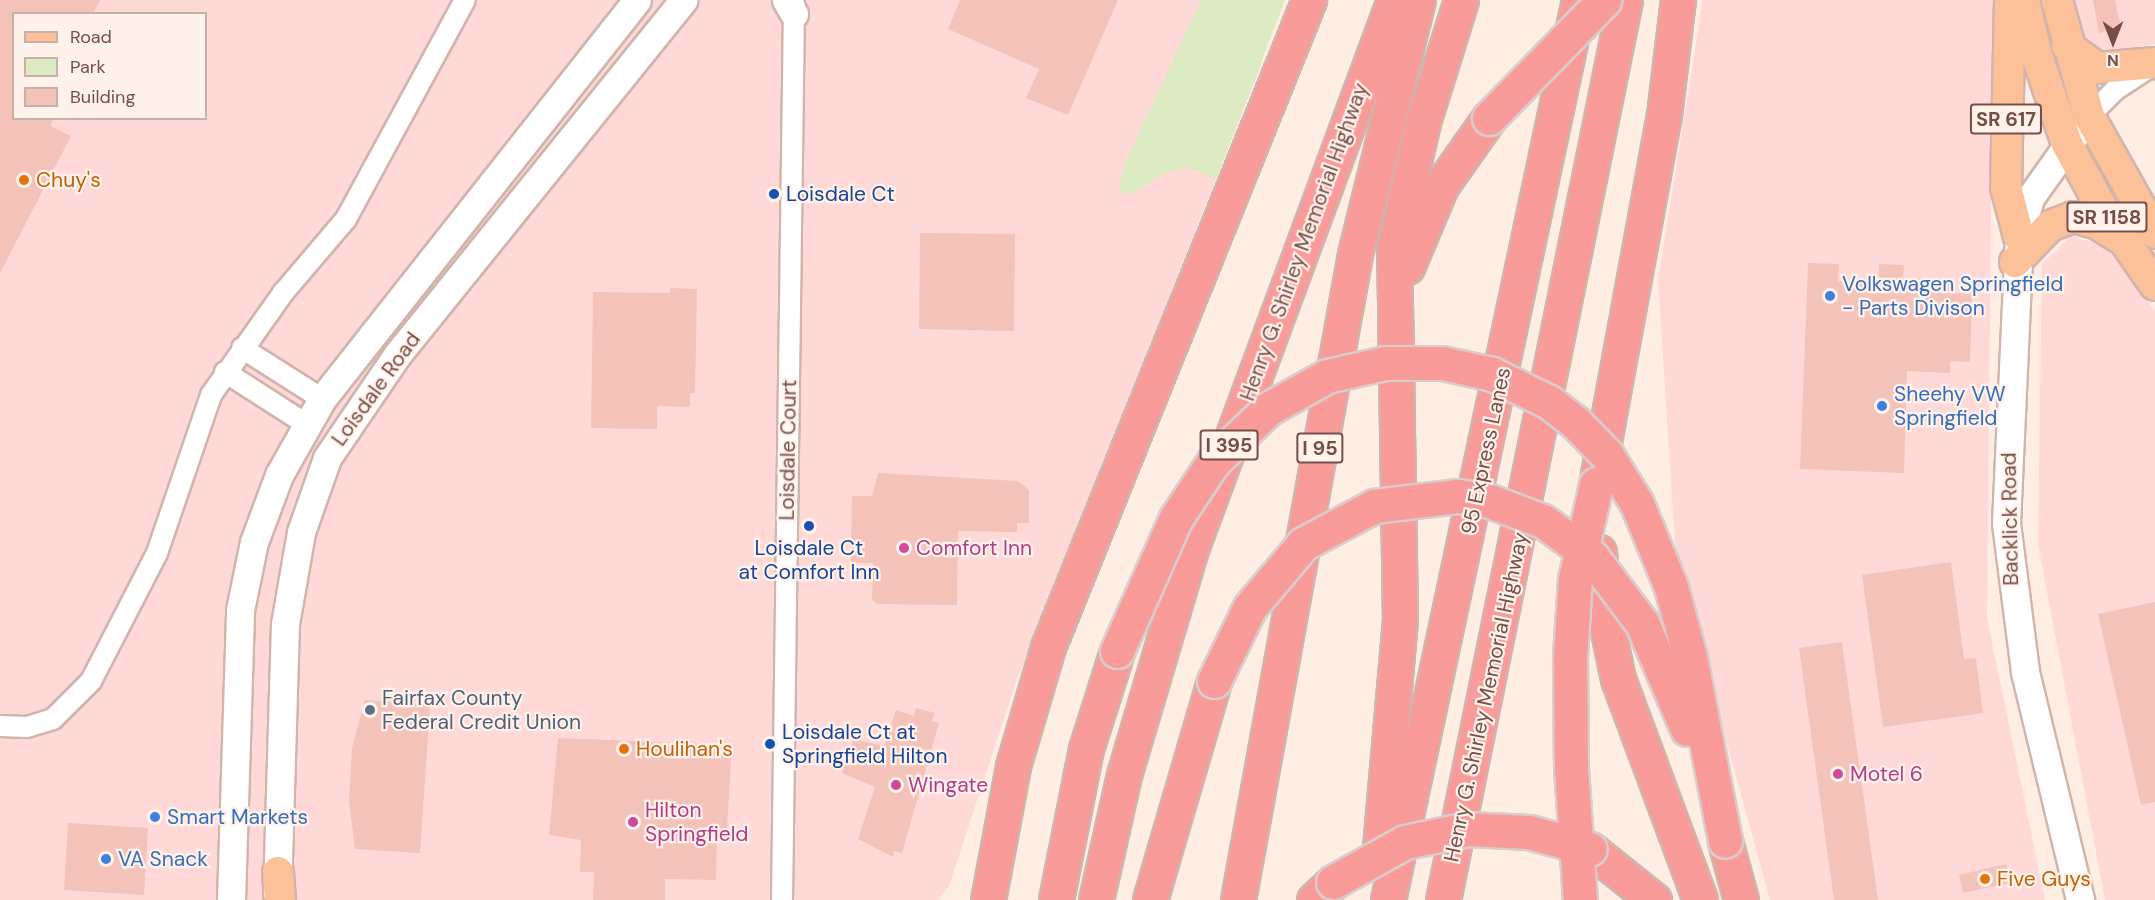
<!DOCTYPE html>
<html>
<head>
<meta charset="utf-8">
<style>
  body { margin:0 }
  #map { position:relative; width:2155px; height:900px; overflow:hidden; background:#fdede3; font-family:"DM Sans",sans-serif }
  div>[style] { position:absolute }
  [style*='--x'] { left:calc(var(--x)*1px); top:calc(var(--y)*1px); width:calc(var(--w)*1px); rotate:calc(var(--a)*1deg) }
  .commercial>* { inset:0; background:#fed9d7 }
  .green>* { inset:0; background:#dcebc1 }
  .building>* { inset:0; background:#f3c3ba }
  .roads { filter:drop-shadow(2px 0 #d1b4ac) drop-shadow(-2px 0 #d1b4ac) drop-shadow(0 2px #d1b4ac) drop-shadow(0 -2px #d1b4ac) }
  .minor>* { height:20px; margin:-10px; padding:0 10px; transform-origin:10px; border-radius:10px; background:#fff }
  .secondary>* { height:27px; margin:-13.5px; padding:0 13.5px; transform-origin:13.5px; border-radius:13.5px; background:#fff }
  .primary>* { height:30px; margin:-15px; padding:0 15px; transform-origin:15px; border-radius:15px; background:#fdc19a }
  .motorway>* { height:33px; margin:-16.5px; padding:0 16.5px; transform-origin:16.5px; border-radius:16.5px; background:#f99b98 }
  .bridges { filter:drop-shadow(2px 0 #d9cdcc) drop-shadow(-2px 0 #d9cdcc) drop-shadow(0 2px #d9cdcc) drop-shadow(0 -2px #d9cdcc) }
  .motorway-bridge>* { height:33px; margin:-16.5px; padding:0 16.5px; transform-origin:16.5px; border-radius:16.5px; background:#f99b98 }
  .dots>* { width:16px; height:16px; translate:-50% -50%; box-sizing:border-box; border:3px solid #fff2ea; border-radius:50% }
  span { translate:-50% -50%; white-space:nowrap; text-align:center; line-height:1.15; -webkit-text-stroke:4.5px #fff2ea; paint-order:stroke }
  .shield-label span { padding:2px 4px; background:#fff2ea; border:2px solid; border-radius:4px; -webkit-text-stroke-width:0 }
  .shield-label { font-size:20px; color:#764e48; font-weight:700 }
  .food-label { font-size:21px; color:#c56008 }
  .left { translate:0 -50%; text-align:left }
  .transit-label { font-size:21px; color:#164399 }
  .street-label { font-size:21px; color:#764e48 }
  .shop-label { font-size:21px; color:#366cbe }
  .hotel-label { font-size:21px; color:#b23c85 }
  .service-label { font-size:21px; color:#4e5e75 }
  .legend { position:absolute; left:12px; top:12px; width:195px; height:108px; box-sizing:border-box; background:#fff2ea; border:2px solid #c8b0a9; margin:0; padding:8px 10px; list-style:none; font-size:18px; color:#764e48 }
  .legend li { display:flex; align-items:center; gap:12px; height:30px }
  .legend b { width:30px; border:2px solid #c8b0a9 }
  .north { position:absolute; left:2083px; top:12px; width:60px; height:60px; -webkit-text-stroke:4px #fff2ea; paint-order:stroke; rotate:180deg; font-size:16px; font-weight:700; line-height:24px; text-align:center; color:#764e48 }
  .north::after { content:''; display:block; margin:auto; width:21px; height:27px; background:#764e48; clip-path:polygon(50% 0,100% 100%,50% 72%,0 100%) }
</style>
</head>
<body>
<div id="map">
  <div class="commercial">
    <div style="clip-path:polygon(evenodd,0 0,1275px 0,1260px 68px,1016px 682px,949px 886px,938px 900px,0 900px,0 0,14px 14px,206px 14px,206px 118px,14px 118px,14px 14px)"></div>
    <div style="clip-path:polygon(1703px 0,1993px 0,1987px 618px,2045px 900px,1770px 900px,1676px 558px,1658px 280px)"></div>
    <div style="clip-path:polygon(2074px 0,2155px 0,2155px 44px,2090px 54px)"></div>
    <div style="clip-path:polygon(2071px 236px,2106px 246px,2155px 311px,2155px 900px,2105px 900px,2038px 544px,2042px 264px)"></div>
  </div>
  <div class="green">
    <div style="clip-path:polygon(1201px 0,1285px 0,1216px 179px,1186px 167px,1163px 174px,1134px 193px,1118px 194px,1125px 163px)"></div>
  </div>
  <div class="building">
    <div style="clip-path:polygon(0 0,100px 0,93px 14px,14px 14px,14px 118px,54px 118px,50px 126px,71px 136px,0 273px)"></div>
    <div style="clip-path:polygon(960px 0,1118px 0,1068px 115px,1026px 98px,1039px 69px,948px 29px)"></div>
    <div style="clip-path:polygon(2093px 0,2115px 0,2121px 28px,2099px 33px)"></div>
    <div style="clip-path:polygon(920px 233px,1015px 234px,1014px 331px,919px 329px)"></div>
    <div style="clip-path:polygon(1808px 263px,1839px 264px,1838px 281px,1879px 282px,1879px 264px,1904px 265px,1903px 278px,1953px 280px,1953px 293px,1972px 294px,1970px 362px,1950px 361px,1950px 373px,1907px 371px,1904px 473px,1800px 469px)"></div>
    <div style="clip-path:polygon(670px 288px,697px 289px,695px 393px,690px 393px,690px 407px,657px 406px,657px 429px,591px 428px,593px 292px,670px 293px)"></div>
    <div style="clip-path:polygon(878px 473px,1018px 481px,1029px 490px,1029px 523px,1017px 523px,1017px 532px,958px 531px,957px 605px,877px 604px,872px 600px,873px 563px,851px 563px,852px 496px,872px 496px)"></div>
    <div style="clip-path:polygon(1951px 562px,1964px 659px,1976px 658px,1983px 713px,1883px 727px,1862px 575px)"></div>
    <div style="clip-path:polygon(2155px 602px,2155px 802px,2141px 805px,2098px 614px)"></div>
    <div style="clip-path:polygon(1842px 642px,1878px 900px,1834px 900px,1799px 648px)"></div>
    <div style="clip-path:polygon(365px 700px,430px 705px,420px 853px,355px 849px,349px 800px,352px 748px)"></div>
    <div style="clip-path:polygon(916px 708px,935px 713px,932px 721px,939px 723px,902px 853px,894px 851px,893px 857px,858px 839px,875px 787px,842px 773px,853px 739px,884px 746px,896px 710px,914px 716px)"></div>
    <div style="clip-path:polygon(558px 738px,732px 745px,727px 828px,717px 828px,716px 880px,665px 879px,665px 900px,593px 900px,594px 872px,580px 872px,581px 840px,549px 835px)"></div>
    <div style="clip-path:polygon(68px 823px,148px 828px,144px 895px,64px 890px)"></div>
    <div style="clip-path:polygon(2006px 864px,2010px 883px,1963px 893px,1959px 875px)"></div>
  </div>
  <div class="roads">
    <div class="minor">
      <div style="--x:2089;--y:116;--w:37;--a:-45"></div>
      <div style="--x:2115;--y:90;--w:42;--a:-33.3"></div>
      <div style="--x:242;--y:348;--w:95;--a:32.5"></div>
      <div style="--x:225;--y:372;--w:96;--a:32.7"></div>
      <div style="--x:0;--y:726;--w:27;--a:2"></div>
      <div style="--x:27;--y:727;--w:27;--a:-17"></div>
      <div style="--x:53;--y:719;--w:54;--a:-45"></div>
      <div style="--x:91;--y:681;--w:144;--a:-62.7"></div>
      <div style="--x:157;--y:553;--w:167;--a:-71.1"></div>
      <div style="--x:211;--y:395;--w:125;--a:-54.8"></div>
      <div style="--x:283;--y:293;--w:97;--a:-49.6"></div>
      <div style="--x:346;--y:219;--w:249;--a:-61.5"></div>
      <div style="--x:782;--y:900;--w:897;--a:-89.23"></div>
    </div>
    <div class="secondary">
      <div style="--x:786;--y:0;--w:16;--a:60"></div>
      <div style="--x:2079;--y:129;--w:85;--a:125.4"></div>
      <div style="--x:2030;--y:198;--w:41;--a:105.8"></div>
      <div style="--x:2019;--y:237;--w:286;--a:92.6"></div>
      <div style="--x:2006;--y:523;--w:150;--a:82.7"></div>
      <div style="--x:2025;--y:672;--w:235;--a:76.4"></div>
      <div style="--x:277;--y:893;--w:269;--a:-88.3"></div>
      <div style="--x:285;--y:624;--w:93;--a:-80.1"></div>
      <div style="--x:301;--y:532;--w:78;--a:-70.6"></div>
      <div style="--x:327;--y:458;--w:125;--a:-55.8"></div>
      <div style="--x:397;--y:355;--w:456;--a:-51.1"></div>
      <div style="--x:231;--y:900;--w:290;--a:-88.2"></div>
      <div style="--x:240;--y:610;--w:69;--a:-78.4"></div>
      <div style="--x:254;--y:542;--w:72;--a:-69.5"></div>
      <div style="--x:279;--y:475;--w:87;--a:-60.5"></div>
      <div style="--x:322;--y:399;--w:508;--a:-51.71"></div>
    </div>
    <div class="primary">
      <div style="--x:2010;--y:0;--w:187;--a:91.2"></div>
      <div style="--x:2006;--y:187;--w:52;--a:75.4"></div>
      <div style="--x:2024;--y:0;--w:54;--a:77.2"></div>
      <div style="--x:2036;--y:53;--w:96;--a:71.2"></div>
      <div style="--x:2067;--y:144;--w:75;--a:61.4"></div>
      <div style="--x:2103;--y:210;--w:91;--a:55.3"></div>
      <div style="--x:2057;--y:0;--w:120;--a:74.6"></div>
      <div style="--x:2089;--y:116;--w:134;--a:60.6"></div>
      <div style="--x:2067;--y:46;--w:37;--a:36"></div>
      <div style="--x:2097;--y:68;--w:58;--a:-4.9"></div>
      <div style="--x:2015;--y:262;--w:50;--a:-45.8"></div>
      <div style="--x:2050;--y:226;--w:25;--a:-21"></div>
      <div style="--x:2073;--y:217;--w:24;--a:15"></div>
      <div style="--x:2096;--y:223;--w:26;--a:32"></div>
      <div style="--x:278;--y:872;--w:28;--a:86"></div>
    </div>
    <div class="motorway">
      <div style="--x:1407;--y:267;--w:88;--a:-67.2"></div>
      <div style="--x:1441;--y:186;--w:83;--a:-54.8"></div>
      <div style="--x:1598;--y:474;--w:365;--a:-79.6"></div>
      <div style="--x:1664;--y:115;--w:116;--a:-83.1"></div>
      <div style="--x:1599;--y:552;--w:60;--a:85.2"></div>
      <div style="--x:1604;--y:612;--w:68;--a:78.2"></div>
      <div style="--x:1618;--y:679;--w:236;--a:69.6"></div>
      <div style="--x:1725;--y:841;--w:61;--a:74.8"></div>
      <div style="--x:1380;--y:848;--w:228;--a:-85"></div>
      <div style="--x:1400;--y:621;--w:373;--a:-90.9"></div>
      <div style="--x:1394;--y:248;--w:129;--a:-77"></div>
      <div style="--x:1423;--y:122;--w:128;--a:-72.7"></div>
      <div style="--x:1590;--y:849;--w:82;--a:38.6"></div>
      <div style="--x:988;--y:900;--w:136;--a:-79.4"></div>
      <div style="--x:1013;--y:766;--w:124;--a:-73.6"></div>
      <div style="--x:1048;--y:647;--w:698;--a:-68.03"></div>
      <div style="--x:1056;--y:900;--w:154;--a:-78.8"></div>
      <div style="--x:1086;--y:749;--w:103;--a:-72.4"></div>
      <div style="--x:1096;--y:900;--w:128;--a:-77.4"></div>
      <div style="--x:1124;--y:775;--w:236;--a:-73.5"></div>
      <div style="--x:1191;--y:549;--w:585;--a:-69.71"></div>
      <div style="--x:1150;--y:900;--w:228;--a:-73.7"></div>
      <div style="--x:1238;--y:900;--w:657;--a:-79.73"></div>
      <div style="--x:1355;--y:254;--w:262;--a:-76.1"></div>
      <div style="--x:1314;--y:900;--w:26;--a:-43"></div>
      <div style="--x:1388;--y:900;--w:920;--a:-78.02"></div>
      <div style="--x:1443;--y:900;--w:918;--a:-78.57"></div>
    </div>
  </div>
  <div class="bridges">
    <div class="motorway-bridge">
      <div style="--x:1489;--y:118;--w:165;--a:-45.7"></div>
      <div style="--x:1117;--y:651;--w:145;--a:-66.1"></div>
      <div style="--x:1176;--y:518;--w:67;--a:-56.5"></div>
      <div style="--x:1213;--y:462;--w:76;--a:-43.9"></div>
      <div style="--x:1268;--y:409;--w:68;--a:-29.2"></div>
      <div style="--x:1327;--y:376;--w:59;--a:-12.6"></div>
      <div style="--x:1385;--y:363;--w:57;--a:0"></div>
      <div style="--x:1442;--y:363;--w:51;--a:12.4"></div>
      <div style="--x:1492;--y:374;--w:64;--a:26.2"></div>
      <div style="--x:1549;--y:402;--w:33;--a:38"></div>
      <div style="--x:1575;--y:422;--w:46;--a:45.9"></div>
      <div style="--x:1607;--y:455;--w:57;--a:58.5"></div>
      <div style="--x:1637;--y:504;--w:90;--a:67.7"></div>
      <div style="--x:1671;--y:587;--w:73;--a:74.8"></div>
      <div style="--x:1690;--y:657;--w:187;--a:79.2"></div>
      <div style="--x:1214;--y:681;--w:82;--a:-64.1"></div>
      <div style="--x:1250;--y:607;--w:82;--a:-49.9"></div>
      <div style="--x:1303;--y:544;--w:81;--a:-28.2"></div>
      <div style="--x:1374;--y:506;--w:85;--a:-6.8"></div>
      <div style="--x:1458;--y:496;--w:29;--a:8"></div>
      <div style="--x:1487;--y:500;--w:60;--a:20.6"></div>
      <div style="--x:1543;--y:521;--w:61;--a:36.3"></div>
      <div style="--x:1592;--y:557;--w:83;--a:52.9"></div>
      <div style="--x:1642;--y:623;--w:115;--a:67"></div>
      <div style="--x:1333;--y:882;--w:82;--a:-29.1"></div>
      <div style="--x:1405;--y:842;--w:64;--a:-11.7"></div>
      <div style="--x:1468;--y:829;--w:61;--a:2.8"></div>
      <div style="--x:1529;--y:832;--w:63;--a:15.6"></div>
      <div style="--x:1580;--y:900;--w:133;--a:-93.9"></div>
      <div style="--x:1571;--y:767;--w:111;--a:-90.5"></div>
      <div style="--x:1570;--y:656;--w:77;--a:-86.3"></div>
      <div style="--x:1575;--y:579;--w:97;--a:-77.5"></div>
    </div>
  </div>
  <div class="dots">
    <div style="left:24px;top:180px;background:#e8710a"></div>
    <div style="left:774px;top:194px;background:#1a4fb4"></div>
    <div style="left:1830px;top:296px;background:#3f7fe0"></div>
    <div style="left:1882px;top:406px;background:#3f7fe0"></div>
    <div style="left:809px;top:526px;background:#1a4fb4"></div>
    <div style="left:904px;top:548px;background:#d1479c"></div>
    <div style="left:370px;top:710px;background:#5c6f8a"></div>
    <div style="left:770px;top:744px;background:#1a4fb4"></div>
    <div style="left:624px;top:749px;background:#e8710a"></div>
    <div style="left:1838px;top:774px;background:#d1479c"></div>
    <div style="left:896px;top:785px;background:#d1479c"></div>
    <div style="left:155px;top:817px;background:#3f7fe0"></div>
    <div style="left:633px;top:822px;background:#d1479c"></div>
    <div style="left:106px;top:859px;background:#3f7fe0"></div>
    <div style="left:1985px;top:879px;background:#e8710a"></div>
  </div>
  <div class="shield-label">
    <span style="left:2006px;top:119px">SR 617</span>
    <span style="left:2107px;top:217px">SR 1158</span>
    <span style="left:1229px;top:445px">I 395</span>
    <span style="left:1320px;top:448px">I 95</span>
  </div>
  <div class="food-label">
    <span class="left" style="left:36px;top:180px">Chuy's</span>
    <span class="left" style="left:636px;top:749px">Houlihan's</span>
    <span class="left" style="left:1997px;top:879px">Five Guys</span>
  </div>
  <div class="transit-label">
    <span class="left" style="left:786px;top:194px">Loisdale Ct</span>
    <span style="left:809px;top:560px">Loisdale Ct<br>at Comfort Inn</span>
    <span class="left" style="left:782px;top:744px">Loisdale Ct at<br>Springfield Hilton</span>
  </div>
  <div class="street-label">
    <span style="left:1304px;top:242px;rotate:-70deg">Henry G. Shirley Memorial Highway</span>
    <span style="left:376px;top:389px;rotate:-54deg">Loisdale Road</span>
    <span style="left:788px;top:450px;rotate:-89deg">Loisdale Court</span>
    <span style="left:1486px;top:451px;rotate:-78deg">95 Express Lanes</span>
    <span style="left:2010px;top:519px;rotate:-91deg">Backlick Road</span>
    <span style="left:1486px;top:697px;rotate:-78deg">Henry G. Shirley Memorial Highway</span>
  </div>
  <div class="shop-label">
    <span class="left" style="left:1842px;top:296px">Volkswagen Springfield<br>- Parts Divison</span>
    <span class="left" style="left:1894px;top:406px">Sheehy VW<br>Springfield</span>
    <span class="left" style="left:167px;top:817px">Smart Markets</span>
    <span class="left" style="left:118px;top:859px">VA Snack</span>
  </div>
  <div class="hotel-label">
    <span class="left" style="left:916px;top:548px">Comfort Inn</span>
    <span class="left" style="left:1850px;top:774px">Motel 6</span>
    <span class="left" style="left:908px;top:785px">Wingate</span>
    <span class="left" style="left:645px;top:822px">Hilton<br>Springfield</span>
  </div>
  <div class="service-label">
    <span class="left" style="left:382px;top:710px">Fairfax County<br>Federal Credit Union</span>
  </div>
  <ul class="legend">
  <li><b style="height:8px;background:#fdc19a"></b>Road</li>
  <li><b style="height:16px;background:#dcebc1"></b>Park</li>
  <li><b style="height:16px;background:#f3c3ba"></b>Building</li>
  </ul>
  <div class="north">N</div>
</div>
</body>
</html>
